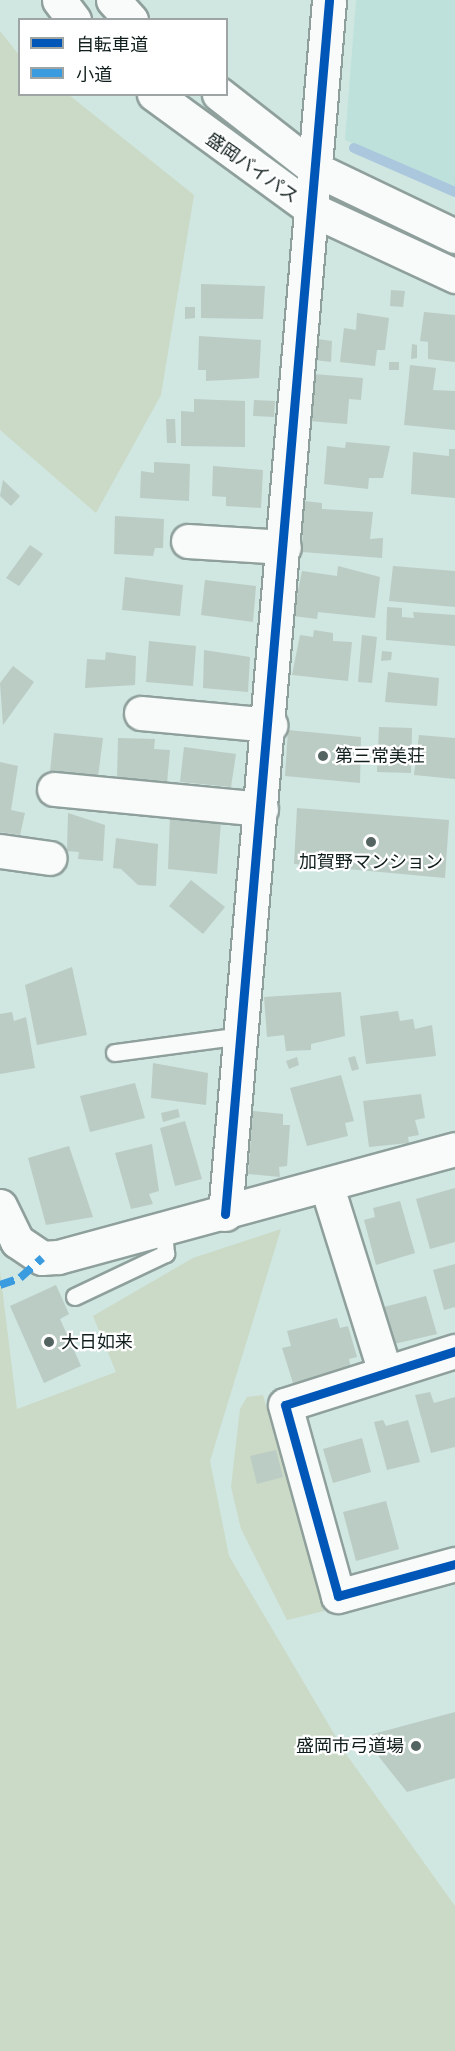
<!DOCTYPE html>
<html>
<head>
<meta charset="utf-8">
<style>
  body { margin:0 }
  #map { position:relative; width:455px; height:2051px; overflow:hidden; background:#d0e6e1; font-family:"Fira Sans","Noto Sans JP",sans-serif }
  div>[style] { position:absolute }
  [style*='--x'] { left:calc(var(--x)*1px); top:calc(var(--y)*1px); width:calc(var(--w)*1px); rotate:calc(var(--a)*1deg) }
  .built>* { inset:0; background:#bee2db }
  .green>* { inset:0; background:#cbdac6 }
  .stream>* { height:10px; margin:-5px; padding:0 5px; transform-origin:5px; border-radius:5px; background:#aac7dd }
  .building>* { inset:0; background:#bbccc4 }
  .roads { filter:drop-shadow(2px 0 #8fa09c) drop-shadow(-2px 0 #8fa09c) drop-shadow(0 2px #8fa09c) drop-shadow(0 -2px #8fa09c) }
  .service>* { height:16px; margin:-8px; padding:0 8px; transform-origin:8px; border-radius:8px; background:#f8fbfa }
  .minor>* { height:33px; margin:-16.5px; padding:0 16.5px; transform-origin:16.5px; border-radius:16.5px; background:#f8fbfa }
  .trunk>* { height:33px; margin:-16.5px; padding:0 16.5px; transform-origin:16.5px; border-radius:16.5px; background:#f8fbfa }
  .quiet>* { height:8px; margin-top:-4px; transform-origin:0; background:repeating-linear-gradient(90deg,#3a9bdf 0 15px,transparent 0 23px) }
  .cycleway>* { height:9px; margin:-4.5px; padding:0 4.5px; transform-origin:4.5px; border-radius:4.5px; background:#0057b8 }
  .dots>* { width:16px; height:16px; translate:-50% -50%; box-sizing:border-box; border:3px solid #fff; border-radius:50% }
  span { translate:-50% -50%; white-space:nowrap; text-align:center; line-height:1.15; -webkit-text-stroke:4.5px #fff; paint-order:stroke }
  .street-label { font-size:18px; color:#101e1c }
  .poi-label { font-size:18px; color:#101e1c }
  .left { translate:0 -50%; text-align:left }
  .right { translate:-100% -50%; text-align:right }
  .legend { position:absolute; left:18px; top:18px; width:210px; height:78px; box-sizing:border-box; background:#fff; border:2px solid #9fa5a4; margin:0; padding:8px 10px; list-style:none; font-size:18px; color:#101e1c }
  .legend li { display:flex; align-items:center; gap:12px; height:30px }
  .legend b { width:30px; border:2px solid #9fa5a4 }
</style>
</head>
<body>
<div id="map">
  <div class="built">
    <div style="clip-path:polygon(356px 0,455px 0,455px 187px,345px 140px)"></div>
  </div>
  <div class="green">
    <div style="clip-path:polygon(0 31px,19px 55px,20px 94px,69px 95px,194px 195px,161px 395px,96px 513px,0 430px)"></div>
    <div style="clip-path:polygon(281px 1229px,210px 1461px,229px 1556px,346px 1754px,455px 1906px,455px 2051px,0 2051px,0 1271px,17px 1409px,116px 1372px,93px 1316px,193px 1258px)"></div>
    <div style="clip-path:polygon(263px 1395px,324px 1611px,287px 1620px,241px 1529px,231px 1487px,240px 1409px,247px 1397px)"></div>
  </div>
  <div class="stream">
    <div style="--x:354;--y:148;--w:110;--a:23.5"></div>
  </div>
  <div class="building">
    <div style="clip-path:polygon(201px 284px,265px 286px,263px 319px,201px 318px)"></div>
    <div style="clip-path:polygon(391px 290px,405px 291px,403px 307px,390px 306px)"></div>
    <div style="clip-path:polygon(185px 307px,195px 307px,195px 318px,185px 319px)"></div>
    <div style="clip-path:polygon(424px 312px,455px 315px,455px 362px,428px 359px,428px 342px,420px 341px)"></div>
    <div style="clip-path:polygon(357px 313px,389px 318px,385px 350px,377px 350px,375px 366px,340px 362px,344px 328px,356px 330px)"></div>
    <div style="clip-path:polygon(199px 336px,261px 340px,259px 378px,206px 381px,206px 370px,198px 370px)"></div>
    <div style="clip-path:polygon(317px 339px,332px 341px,331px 362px,315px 360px)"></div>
    <div style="clip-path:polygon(412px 344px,417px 345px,417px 358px,411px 359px)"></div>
    <div style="clip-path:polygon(389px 362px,399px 362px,399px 370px,389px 370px)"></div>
    <div style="clip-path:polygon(410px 365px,436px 368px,433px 390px,455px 391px,455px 430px,404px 425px)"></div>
    <div style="clip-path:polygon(313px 374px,363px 378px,361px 400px,349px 399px,347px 424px,309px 421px)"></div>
    <div style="clip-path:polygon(194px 399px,245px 401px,245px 447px,181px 446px,181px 411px,194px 412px)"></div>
    <div style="clip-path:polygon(254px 400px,275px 401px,274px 417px,253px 416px)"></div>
    <div style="clip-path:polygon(166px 419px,175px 419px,176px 443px,167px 443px)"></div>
    <div style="clip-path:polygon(346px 442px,390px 446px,383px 478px,369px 478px,368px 489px,324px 484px,327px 446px,345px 448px)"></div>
    <div style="clip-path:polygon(449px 449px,455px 449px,455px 498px,411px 494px,413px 452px,449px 456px)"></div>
    <div style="clip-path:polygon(154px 462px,190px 464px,189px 501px,140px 498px,141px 471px,154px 473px)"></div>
    <div style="clip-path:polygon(213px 466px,263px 470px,261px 508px,226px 506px,226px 497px,212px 496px)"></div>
    <div style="clip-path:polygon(3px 480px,20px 496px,11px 506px,0 496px)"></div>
    <div style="clip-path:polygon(304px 501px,322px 503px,322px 509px,373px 512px,370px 539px,383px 538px,382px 558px,302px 552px)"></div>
    <div style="clip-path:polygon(115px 516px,164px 519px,163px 548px,155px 548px,153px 556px,114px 554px)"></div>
    <div style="clip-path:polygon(30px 545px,43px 554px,19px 586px,6px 578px)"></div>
    <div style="clip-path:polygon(338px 566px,380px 577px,375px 618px,318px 612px,317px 619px,293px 616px,302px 571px,337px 576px)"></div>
    <div style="clip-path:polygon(393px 566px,455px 571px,455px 607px,389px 601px)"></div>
    <div style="clip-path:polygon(125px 577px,183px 585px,180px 616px,122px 610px)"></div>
    <div style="clip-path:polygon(205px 580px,256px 586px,253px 622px,201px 615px)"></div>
    <div style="clip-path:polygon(387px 607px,402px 608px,402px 617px,414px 618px,413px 612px,455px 615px,455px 646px,386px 640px)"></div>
    <div style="clip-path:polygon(314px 630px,333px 633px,333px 641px,352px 642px,348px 681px,292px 675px,300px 635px,313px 637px)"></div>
    <div style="clip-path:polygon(362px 635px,377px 637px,372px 683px,358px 682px)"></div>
    <div style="clip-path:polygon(149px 641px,196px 646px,193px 686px,146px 682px)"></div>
    <div style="clip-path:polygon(204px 650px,250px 657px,248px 692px,203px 688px)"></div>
    <div style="clip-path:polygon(382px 651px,392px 652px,391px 660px,381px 661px)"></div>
    <div style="clip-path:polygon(106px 652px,136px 656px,135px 685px,85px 688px,87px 659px,105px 660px)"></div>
    <div style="clip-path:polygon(13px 666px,34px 682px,3px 725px,0 683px)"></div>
    <div style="clip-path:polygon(388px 672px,439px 678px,437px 706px,385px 702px)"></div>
    <div style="clip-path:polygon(379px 727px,412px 728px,411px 773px,377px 772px)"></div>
    <div style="clip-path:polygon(288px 730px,361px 737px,360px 783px,285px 776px)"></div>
    <div style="clip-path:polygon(54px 733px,103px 738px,98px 777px,50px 772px)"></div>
    <div style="clip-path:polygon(419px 735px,455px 738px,455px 779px,414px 775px)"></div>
    <div style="clip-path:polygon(118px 738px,155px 739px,154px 749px,170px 750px,167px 783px,117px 779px)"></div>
    <div style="clip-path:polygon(184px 747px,236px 754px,231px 787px,180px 782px)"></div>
    <div style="clip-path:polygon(0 762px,18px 766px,11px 810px,25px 813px,20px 835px,0 832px)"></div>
    <div style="clip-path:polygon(297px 808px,449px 820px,445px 878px,294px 864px)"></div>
    <div style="clip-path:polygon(68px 813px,105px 825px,103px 861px,78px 859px,79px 852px,67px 851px)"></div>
    <div style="clip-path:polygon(170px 818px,221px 821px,217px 874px,168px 869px)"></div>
    <div style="clip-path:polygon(116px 838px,158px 844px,156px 886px,138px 885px,121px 869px,113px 868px)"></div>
    <div style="clip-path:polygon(191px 880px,225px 907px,203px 934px,169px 906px)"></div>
    <div style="clip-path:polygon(72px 967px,87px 1035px,37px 1045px,25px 985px)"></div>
    <div style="clip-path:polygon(341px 992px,345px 1036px,311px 1044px,311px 1050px,286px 1051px,284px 1035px,267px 1037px,264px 997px)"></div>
    <div style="clip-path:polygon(398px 1011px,400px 1021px,413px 1019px,415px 1029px,432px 1025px,436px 1056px,366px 1064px,360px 1016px)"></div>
    <div style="clip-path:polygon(12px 1012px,14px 1021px,26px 1017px,35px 1068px,0 1074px,0 1014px)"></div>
    <div style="clip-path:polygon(355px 1056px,359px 1069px,352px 1071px,348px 1058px)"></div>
    <div style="clip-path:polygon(297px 1057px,299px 1065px,289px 1069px,286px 1061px)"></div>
    <div style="clip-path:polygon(153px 1063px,208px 1073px,206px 1105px,151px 1098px)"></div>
    <div style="clip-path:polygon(341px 1075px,354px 1121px,345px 1123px,348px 1136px,307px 1146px,290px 1088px)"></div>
    <div style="clip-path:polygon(135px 1083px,145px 1118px,90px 1132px,80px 1096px)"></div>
    <div style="clip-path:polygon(421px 1094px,425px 1118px,415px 1120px,419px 1135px,408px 1137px,409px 1143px,369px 1147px,363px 1101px)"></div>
    <div style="clip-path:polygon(178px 1109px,180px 1117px,163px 1122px,161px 1113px)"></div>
    <div style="clip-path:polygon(253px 1111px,283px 1114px,283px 1125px,290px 1125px,287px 1166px,279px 1167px,280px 1177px,248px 1174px)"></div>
    <div style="clip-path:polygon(185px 1121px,202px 1179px,175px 1186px,160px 1128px)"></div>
    <div style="clip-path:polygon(152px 1144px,159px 1191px,149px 1194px,153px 1204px,131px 1209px,115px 1153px)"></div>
    <div style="clip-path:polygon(69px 1146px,93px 1217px,46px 1225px,28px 1158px)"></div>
    <div style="clip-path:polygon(455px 1188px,455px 1242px,430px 1249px,416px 1199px)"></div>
    <div style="clip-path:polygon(400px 1201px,415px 1253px,376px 1265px,364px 1220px,375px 1217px,373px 1208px)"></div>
    <div style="clip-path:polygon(455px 1264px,455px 1307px,444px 1310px,433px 1270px)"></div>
    <div style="clip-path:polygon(56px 1285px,69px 1314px,60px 1319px,81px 1366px,44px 1383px,10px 1306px)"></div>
    <div style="clip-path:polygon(426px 1296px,437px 1334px,394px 1344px,384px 1307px)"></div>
    <div style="clip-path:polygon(337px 1318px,340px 1328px,348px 1326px,357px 1357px,349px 1359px,351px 1368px,293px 1383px,282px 1348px,291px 1346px,287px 1331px)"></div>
    <div style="clip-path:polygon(430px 1392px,434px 1403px,455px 1397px,455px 1447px,431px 1453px,415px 1395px)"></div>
    <div style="clip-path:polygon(383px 1420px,386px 1426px,408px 1420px,420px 1462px,387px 1470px,374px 1422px)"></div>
    <div style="clip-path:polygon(362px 1438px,371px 1472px,333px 1483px,323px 1449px)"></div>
    <div style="clip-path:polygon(276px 1450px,283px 1477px,257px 1484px,250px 1456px)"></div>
    <div style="clip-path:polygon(386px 1501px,399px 1549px,356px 1561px,343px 1512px)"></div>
    <div style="clip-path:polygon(455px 1712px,455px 1778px,407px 1792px,379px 1757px,373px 1734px)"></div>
  </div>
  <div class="roads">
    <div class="service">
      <div style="--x:115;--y:1053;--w:128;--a:-7.6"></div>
      <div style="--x:75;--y:1297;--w:101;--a:-25.3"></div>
      <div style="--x:166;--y:1254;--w:25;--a:-95"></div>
    </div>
    <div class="minor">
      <div style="--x:188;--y:541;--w:96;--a:3.6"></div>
      <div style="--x:141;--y:713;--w:130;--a:5.3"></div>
      <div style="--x:54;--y:789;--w:208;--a:5.5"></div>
      <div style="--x:0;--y:851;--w:50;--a:8"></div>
      <div style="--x:327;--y:1187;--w:194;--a:72.6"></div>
      <div style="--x:0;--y:1206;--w:39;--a:64"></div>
      <div style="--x:17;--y:1241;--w:30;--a:34"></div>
      <div style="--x:42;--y:1258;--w:16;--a:-4"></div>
      <div style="--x:58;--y:1257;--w:411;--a:-15.2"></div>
      <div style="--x:225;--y:1214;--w:1218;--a:-85.1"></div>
      <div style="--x:455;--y:1351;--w:178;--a:162.4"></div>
      <div style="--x:285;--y:1405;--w:198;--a:74.5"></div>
      <div style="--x:338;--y:1596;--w:121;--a:-15.3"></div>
    </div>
    <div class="trunk">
      <div style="--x:59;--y:0;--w:25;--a:53"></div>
      <div style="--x:113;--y:0;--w:27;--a:48"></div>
      <div style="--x:154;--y:94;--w:197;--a:36.1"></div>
      <div style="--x:313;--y:210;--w:157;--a:24.9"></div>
      <div style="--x:219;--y:94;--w:122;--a:38"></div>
      <div style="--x:315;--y:169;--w:155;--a:25.6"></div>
    </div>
  </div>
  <div class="quiet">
    <div style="--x:0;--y:1285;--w:21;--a:-19"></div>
    <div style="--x:20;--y:1278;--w:30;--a:-42"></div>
  </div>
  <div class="cycleway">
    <div style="--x:225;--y:1214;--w:1218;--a:-85.1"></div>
    <div style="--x:455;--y:1351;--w:178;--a:162.4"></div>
    <div style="--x:285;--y:1405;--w:198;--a:74.5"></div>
    <div style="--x:338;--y:1596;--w:121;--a:-15.3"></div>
  </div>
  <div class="dots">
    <div style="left:323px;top:756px;background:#536461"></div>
    <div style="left:371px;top:842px;background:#536461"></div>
    <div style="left:49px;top:1342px;background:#536461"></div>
    <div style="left:416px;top:1746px;background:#536461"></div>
  </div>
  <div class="street-label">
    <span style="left:252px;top:168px;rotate:35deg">盛岡バイパス</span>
  </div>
  <div class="poi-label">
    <span class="left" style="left:335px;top:756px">第三常美荘</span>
    <span style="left:371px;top:862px">加賀野マンション</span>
    <span class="left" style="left:61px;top:1342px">大日如来</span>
    <span class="right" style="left:404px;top:1746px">盛岡市弓道場</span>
  </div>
  <ul class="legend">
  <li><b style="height:8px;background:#0057b8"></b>自転車道</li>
  <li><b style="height:8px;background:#3a9bdf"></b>小道</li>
  </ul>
</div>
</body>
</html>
